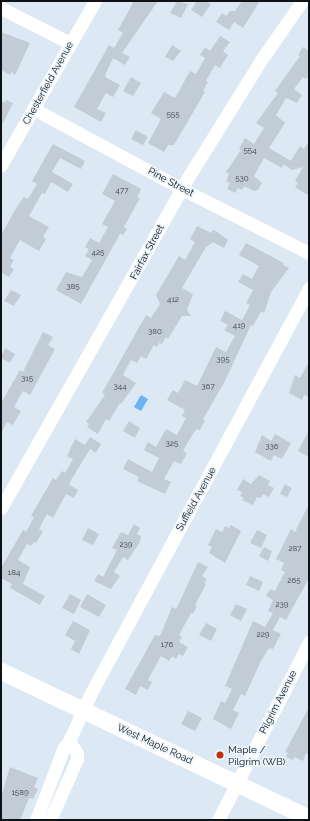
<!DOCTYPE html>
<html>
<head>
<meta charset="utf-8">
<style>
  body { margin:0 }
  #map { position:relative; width:310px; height:821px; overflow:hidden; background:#dce8f3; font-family:Raleway,sans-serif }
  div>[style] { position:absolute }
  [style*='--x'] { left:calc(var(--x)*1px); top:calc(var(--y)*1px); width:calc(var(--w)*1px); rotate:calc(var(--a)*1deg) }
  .water>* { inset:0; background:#6ab4f2 }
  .building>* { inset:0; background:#c1ccd7 }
  .minor>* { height:13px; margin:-6.5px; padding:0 6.5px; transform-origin:6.5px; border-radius:6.5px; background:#fff }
  .major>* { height:17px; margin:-8.5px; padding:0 8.5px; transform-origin:8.5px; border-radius:8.5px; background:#fff }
  .dots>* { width:11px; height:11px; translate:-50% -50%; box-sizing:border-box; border:2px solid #ebf5fd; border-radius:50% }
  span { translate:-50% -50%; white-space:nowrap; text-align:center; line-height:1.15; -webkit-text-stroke:3px #ebf5fd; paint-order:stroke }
  .number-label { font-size:8px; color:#3b4046 }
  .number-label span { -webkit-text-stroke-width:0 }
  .street-label { font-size:10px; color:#0e1215 }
  .poi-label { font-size:10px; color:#0e1215 }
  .left { translate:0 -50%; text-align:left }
  .frame { position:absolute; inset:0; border:2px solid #0e1215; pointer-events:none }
</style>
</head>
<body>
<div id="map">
  <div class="water">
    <div style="clip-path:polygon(141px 395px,148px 399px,141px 411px,134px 407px)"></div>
  </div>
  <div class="building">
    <div style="clip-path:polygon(134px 1px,158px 1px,122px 53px,130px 57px,125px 65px,113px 58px,106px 73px,105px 77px,120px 85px,113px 97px,106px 93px,97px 109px,106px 113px,101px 122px,74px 107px,109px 45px,114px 48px,123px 33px,118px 30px)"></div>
    <div style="clip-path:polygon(177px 1px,188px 4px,181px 18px,170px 13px)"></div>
    <div style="clip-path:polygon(197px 1px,206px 1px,211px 4px,202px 17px,191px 10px)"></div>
    <div style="clip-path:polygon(242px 1px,260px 1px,243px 28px,234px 22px,229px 30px,216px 22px,222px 13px,226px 16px,230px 11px,235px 11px)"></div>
    <div style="clip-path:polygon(1px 32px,30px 43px,15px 75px,11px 72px,10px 75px,1px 70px)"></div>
    <div style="clip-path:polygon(220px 36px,230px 42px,223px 51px,228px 55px,220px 68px,215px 65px,206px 81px,208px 82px,203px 91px,205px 92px,174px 145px,168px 145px,164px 152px,148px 143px,161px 119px,151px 113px,164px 92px,175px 98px,190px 71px,196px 74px,205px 58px,200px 55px,205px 47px,210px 51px)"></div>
    <div style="clip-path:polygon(172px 45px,181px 51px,173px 61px,165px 57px)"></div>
    <div style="clip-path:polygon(303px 47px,309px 51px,309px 75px,306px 79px,303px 77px,294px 89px,302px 95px,297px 103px,286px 98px,276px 115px,285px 123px,269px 148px,291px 161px,300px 146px,304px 149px,309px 141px,309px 196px,295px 187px,298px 183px,295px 181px,303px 167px,292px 170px,283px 164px,282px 168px,264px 158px,254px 176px,262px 183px,258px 190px,254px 191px,244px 186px,242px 190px,238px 188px,235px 193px,227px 189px,230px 183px,226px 181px,229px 174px,226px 172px,241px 150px,239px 149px,245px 138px,254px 144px,264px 128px,256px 123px,278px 93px,275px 91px,300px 56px,298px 55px)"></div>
    <div style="clip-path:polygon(131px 77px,141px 83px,133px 96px,123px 91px)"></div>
    <div style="clip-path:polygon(6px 100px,13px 103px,1px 127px,1px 101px,5px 103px)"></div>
    <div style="clip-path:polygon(136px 130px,148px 137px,143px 145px,131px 139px)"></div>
    <div style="clip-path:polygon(53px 144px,85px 161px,81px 169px,60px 158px,52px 172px,73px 184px,68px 192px,51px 182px,45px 194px,42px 193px,29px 216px,49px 227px,43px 237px,46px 239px,39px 251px,20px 240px,10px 258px,14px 260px,10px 267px,14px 269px,9px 277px,1px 272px,1px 235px,18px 205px,24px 197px,28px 199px,37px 184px,32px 181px)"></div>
    <div style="clip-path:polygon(113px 174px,141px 189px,137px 197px,140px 198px,124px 227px,127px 229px,123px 235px,120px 234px,81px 304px,56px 290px,66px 272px,82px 277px,92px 260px,85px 256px,89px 249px,85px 247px,90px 238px,99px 243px,108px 227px,102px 224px,115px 201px,102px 194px)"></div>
    <div style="clip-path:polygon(197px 226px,211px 233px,213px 230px,217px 232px,228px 240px,224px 248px,213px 242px,206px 247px,182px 288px,193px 294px,187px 310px,191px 316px,182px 316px,168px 339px,166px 337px,162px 344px,159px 343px,157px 347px,154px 345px,146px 359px,141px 356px,137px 363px,131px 360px,123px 375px,136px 383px,121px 404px,120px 403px,109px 421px,106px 419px,98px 434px,87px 427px,89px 424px,86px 422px,105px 395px,102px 393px,146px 315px,151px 318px,160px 304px,156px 295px,179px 256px,185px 260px,195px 242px,190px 239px)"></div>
    <div style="clip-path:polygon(246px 243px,284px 263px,283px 265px,289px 268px,271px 292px,264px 313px,261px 311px,253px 326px,251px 325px,224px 383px,203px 419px,205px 420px,200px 430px,197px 429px,192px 435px,183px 451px,187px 453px,181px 464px,174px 461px,164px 479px,171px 482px,165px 494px,137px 481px,139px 477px,123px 469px,128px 459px,152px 472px,159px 458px,144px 450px,148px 442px,156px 447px,166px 429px,177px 435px,186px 418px,182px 416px,185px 410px,167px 400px,173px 390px,178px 393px,185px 380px,197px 386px,216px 347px,226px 352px,235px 336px,224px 330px,228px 325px,220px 321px,225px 311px,242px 320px,250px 305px,246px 303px,253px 290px,238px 282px,243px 274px,252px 279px,259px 266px,239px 255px)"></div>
    <div style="clip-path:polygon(11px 290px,21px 295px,14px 306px,4px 301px)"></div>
    <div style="clip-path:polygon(43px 332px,53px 337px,48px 345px,55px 349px,30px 395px,23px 391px,14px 407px,21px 411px,13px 425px,7px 422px,1px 433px,1px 403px,20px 370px,23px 372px)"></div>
    <div style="clip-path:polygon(5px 348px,15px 354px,10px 363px,1px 358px)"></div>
    <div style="clip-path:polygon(309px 362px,309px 397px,304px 395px,302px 400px,289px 393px,295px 375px,300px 378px)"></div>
    <div style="clip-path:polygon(129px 421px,140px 428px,135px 438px,123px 431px)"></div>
    <div style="clip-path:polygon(309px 430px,309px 457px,298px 451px)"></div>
    <div style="clip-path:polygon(275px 434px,291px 443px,282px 459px,274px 455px,271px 461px,255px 452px,262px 435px,271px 441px)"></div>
    <div style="clip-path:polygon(90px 437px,101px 444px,96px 453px,90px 449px,73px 477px,69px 485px,78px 490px,74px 498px,66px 494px,53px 518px,47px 514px,39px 529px,43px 531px,36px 543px,34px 542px,31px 546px,27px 544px,18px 560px,30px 567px,23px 584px,45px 596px,40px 605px,10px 588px,12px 584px,1px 578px,1px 568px,23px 530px,26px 532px,34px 517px,31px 516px,53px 478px,56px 480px,62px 471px,65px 473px,73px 459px,67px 456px,75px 439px,85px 445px)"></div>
    <div style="clip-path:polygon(259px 475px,270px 481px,268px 485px,274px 488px,269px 497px,263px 494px,261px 498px,257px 497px,253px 505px,242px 500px,244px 498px,240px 496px,242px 492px,237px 490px,243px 479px,251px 484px)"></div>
    <div style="clip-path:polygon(285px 484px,292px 488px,287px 497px,280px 494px)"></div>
    <div style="clip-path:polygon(309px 504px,309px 578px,286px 620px,280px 617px,273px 630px,281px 634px,273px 649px,269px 648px,261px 661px,245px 696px,241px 694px,233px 710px,239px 713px,231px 729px,213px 719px,221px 701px,225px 703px,232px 689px,225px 686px,253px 621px,265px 627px,273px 613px,268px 611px,273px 600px,266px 596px,270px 589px,275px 591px,285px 572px,281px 570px,284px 563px,276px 559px,291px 529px,295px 532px)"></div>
    <div style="clip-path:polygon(134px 524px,140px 528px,137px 534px,141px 536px,140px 542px,128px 560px,123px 557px,114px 572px,120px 576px,111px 589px,94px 581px,98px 574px,103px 577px,117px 550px,112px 548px,121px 532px,128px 535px)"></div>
    <div style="clip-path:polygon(231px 525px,241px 531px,225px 563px,209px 553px,212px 547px,208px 545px,216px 529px,222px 532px,225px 526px,229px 528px)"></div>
    <div style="clip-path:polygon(88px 528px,99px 534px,93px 545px,82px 540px)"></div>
    <div style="clip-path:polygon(257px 530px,267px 535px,261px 548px,250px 543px)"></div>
    <div style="clip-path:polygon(264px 547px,272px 551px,268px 561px,259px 556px)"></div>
    <div style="clip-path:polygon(198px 562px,208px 567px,202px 576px,207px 579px,204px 583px,206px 584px,195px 605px,197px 606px,193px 614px,191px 613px,179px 635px,182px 637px,179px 642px,188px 647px,183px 656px,179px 654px,176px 659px,172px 656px,169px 661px,161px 656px,148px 680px,152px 682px,148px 690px,140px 686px,136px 695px,125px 689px,155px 635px,160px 636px,172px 607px,176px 609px,181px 599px)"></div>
    <div style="clip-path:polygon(250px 576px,263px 582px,259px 591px,246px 585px)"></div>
    <div style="clip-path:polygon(70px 594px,81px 600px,74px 614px,62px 608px)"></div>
    <div style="clip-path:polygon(87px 594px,106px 605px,99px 617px,80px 607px)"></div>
    <div style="clip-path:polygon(236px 604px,247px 609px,241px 621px,230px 615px)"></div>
    <div style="clip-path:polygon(73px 621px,90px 630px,79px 654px,71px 649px,75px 641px,65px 635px)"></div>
    <div style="clip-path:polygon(206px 623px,217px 629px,211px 641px,199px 635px)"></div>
    <div style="clip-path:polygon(309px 707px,309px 755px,306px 753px,303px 761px,295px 757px,293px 760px,286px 757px,288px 753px,285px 752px)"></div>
    <div style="clip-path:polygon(188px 711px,202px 718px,195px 731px,181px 724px)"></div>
    <div style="clip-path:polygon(10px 767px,38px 778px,34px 787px,38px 789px,33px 799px,29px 798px,20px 820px,1px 820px,1px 797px)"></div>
  </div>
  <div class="minor">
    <div style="--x:1;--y:8;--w:77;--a:26.9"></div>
    <div style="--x:34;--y:109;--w:179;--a:28.3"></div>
    <div style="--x:192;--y:194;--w:131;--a:26.8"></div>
    <div style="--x:1;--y:165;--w:189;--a:-60.2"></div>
    <div style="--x:1;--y:508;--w:378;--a:-60.5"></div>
    <div style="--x:187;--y:179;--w:140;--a:-58.1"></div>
    <div style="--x:261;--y:60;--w:72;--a:-55.2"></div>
    <div style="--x:36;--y:820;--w:78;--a:-69"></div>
    <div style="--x:64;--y:747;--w:8;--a:-50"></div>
    <div style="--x:69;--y:741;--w:53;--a:-65.4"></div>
    <div style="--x:91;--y:693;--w:460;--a:-61.7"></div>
    <div style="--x:50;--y:820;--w:67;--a:-66.1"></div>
    <div style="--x:77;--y:759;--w:6;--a:-90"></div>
    <div style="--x:77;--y:753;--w:14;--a:-124"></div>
    <div style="--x:218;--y:820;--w:200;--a:-62.9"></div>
  </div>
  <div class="major">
    <div style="--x:1;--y:671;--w:341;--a:25.5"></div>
  </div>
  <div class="dots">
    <div style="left:220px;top:755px;background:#bb3204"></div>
  </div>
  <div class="number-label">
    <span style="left:173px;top:115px">555</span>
    <span style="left:250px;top:151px">554</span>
    <span style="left:242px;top:179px">530</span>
    <span style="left:122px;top:191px">477</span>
    <span style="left:98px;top:253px">425</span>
    <span style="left:73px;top:287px">385</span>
    <span style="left:173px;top:300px">412</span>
    <span style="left:239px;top:326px">419</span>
    <span style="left:155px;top:332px">380</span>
    <span style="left:223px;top:360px">395</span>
    <span style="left:27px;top:379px">315</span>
    <span style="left:120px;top:387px">344</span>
    <span style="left:208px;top:387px">367</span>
    <span style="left:172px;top:444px">325</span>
    <span style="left:272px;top:447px">336</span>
    <span style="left:126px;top:545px">239</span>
    <span style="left:295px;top:549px">287</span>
    <span style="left:14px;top:573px">184</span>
    <span style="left:294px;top:581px">265</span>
    <span style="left:282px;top:605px">239</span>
    <span style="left:263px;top:635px">229</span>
    <span style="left:167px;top:645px">176</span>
    <span style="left:20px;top:793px">1589</span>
  </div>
  <div class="street-label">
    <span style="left:48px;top:83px;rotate:-61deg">Chesterfield Avenue</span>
    <span style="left:171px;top:182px;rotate:28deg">Pine Street</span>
    <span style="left:147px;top:252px;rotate:-62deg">Fairfax Street</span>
    <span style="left:196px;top:499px;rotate:-61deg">Suffield Avenue</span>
    <span style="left:278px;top:702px;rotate:-63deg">Pilgrim Avenue</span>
    <span style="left:155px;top:744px;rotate:25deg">West Maple Road</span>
  </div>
  <div class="poi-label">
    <span class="left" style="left:228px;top:755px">Maple /<br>Pilgrim (WB)</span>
  </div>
  <div class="frame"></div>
</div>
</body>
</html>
